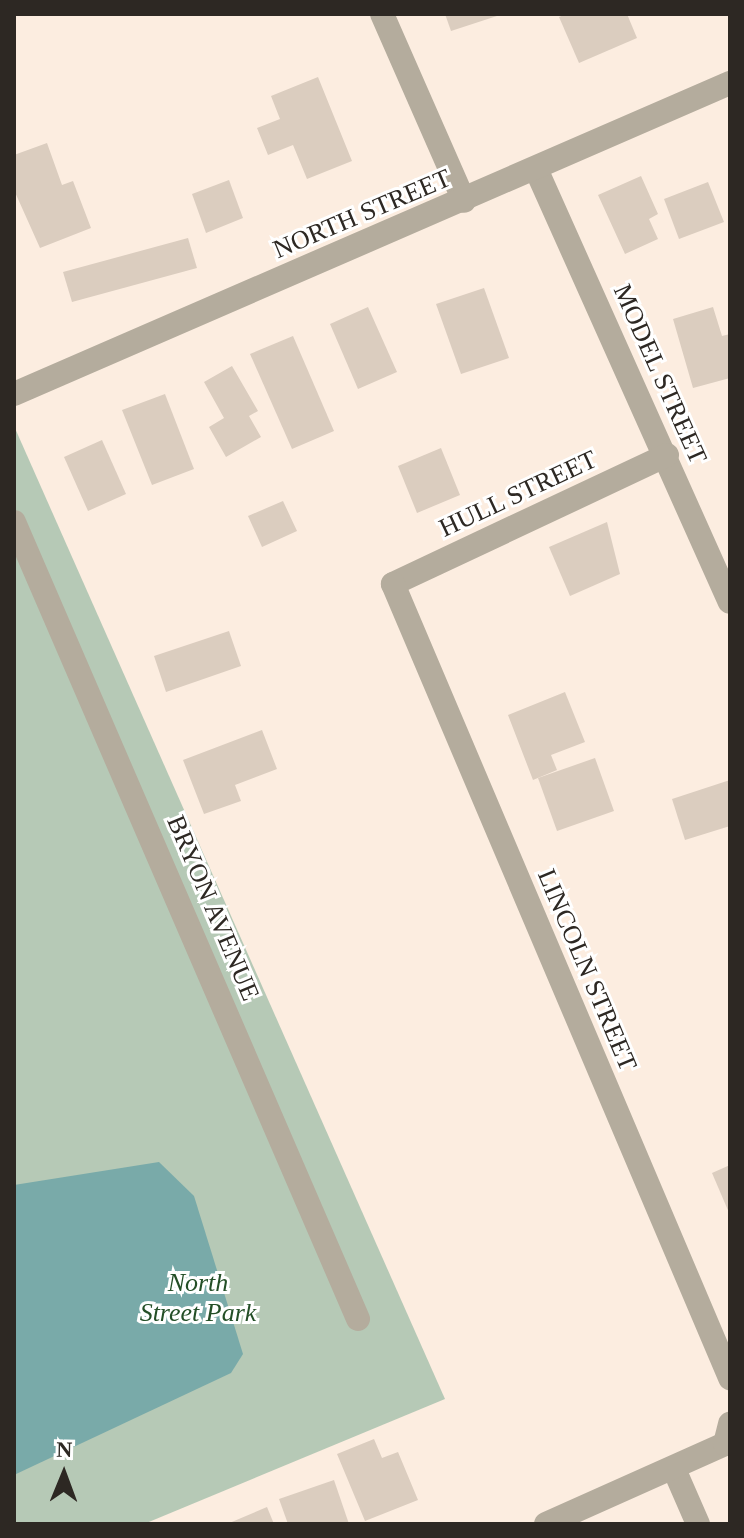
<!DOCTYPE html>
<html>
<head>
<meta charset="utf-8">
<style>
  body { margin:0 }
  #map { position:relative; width:744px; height:1538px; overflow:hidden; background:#fcede0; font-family:"Times New Roman",serif }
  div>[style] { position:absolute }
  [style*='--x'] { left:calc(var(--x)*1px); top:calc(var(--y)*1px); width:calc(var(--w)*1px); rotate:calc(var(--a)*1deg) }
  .green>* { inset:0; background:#b6c9b6 }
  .water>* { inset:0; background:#79aaa9 }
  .building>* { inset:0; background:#dbcdbf }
  .minor>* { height:24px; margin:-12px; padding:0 12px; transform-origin:12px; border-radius:12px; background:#b4ac9d }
  .tertiary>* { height:24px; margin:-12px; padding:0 12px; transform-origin:12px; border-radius:12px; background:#b4ac9d }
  span { translate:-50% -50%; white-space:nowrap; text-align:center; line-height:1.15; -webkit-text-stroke:6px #fff; paint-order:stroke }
  .street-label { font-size:26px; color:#2d2823 }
  .park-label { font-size:26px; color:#244f27; font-style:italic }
  .frame { position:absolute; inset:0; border:16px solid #2d2823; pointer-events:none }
  .north { position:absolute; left:24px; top:1434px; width:80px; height:80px; -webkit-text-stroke:6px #fff; paint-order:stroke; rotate:1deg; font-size:22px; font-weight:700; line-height:32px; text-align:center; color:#2d2823 }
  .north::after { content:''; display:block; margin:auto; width:28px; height:36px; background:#2d2823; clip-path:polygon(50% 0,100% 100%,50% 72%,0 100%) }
</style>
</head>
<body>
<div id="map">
  <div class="green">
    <div style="clip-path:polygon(14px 426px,445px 1399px,144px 1524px,14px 1524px)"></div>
  </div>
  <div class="water">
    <div style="clip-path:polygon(159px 1162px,194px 1196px,243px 1354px,231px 1373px,14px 1475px,14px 1185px)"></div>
  </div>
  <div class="building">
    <div style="clip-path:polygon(445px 14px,500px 14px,500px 15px,451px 31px)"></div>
    <div style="clip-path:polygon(566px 14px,627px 14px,637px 38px,579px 63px,559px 17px)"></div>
    <div style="clip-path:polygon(318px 77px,352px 161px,307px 179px,293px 145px,268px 155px,257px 128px,280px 119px,271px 96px)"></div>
    <div style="clip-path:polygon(47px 143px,62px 185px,73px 181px,91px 228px,40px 248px,14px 190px,14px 155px)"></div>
    <div style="clip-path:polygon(641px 176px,658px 214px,649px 219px,658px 239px,625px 254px,598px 195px)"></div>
    <div style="clip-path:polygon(229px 180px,243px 218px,206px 233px,192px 194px)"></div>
    <div style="clip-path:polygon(708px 182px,724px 222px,679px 239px,664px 199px)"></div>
    <div style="clip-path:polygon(188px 238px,197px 268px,72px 302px,63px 272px)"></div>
    <div style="clip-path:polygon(484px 288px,509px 358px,461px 374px,436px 304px)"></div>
    <div style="clip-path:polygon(368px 307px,397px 372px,358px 389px,330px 324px)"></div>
    <div style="clip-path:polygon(713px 307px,722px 336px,730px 334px,730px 378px,693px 388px,673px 319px)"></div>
    <div style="clip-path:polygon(293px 336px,334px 431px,292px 449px,250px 354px)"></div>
    <div style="clip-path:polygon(232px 366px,258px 411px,249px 416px,261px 437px,226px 457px,209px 427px,224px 418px,204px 382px)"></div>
    <div style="clip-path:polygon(165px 394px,194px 469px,152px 485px,122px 410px)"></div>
    <div style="clip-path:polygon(102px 440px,126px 494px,88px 511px,64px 457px)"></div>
    <div style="clip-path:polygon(441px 448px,460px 495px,417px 513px,398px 466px)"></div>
    <div style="clip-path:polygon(283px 501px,297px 531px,262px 547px,248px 516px)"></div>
    <div style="clip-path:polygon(607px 522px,620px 574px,570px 596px,549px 547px)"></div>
    <div style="clip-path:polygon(229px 631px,241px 666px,166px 692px,154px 656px)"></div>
    <div style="clip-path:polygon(565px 692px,585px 742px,551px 755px,557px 770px,533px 780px,508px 715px)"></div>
    <div style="clip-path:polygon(262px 730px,277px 769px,235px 785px,241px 801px,204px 814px,183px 760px)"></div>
    <div style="clip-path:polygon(595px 758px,614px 811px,557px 831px,538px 778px)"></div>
    <div style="clip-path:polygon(730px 780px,730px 826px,685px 840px,672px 799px)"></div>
    <div style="clip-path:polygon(730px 1165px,730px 1215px,712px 1173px)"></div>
    <div style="clip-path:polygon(374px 1439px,382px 1458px,398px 1452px,418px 1500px,365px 1521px,337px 1454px)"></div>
    <div style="clip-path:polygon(334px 1480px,349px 1524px,288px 1524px,279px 1499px)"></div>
    <div style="clip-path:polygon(267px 1507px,274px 1524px,227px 1524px)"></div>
  </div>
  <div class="minor">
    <div style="--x:382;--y:14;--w:204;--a:66.3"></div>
    <div style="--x:536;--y:169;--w:474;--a:65.9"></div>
    <div style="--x:667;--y:455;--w:303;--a:154.8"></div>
    <div style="--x:393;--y:584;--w:863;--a:67"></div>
    <div style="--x:14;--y:522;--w:868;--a:66.65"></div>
    <div style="--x:674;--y:1469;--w:60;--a:66.4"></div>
    <div style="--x:546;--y:1524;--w:196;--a:-24.1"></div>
    <div style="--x:725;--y:1444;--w:21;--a:-76"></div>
  </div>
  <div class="tertiary">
    <div style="--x:14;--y:394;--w:781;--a:-23.48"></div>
  </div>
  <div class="street-label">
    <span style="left:362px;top:214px;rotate:-23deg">NORTH STREET</span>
    <span style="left:660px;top:374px;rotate:66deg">MODEL STREET</span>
    <span style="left:518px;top:494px;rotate:-25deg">HULL STREET</span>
    <span style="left:213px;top:908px;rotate:67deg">BRYON AVENUE</span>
    <span style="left:587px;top:970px;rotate:67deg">LINCOLN STREET</span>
  </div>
  <div class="park-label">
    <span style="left:198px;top:1298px">North<br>Street Park</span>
  </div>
  <div class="frame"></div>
  <div class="north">N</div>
</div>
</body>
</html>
